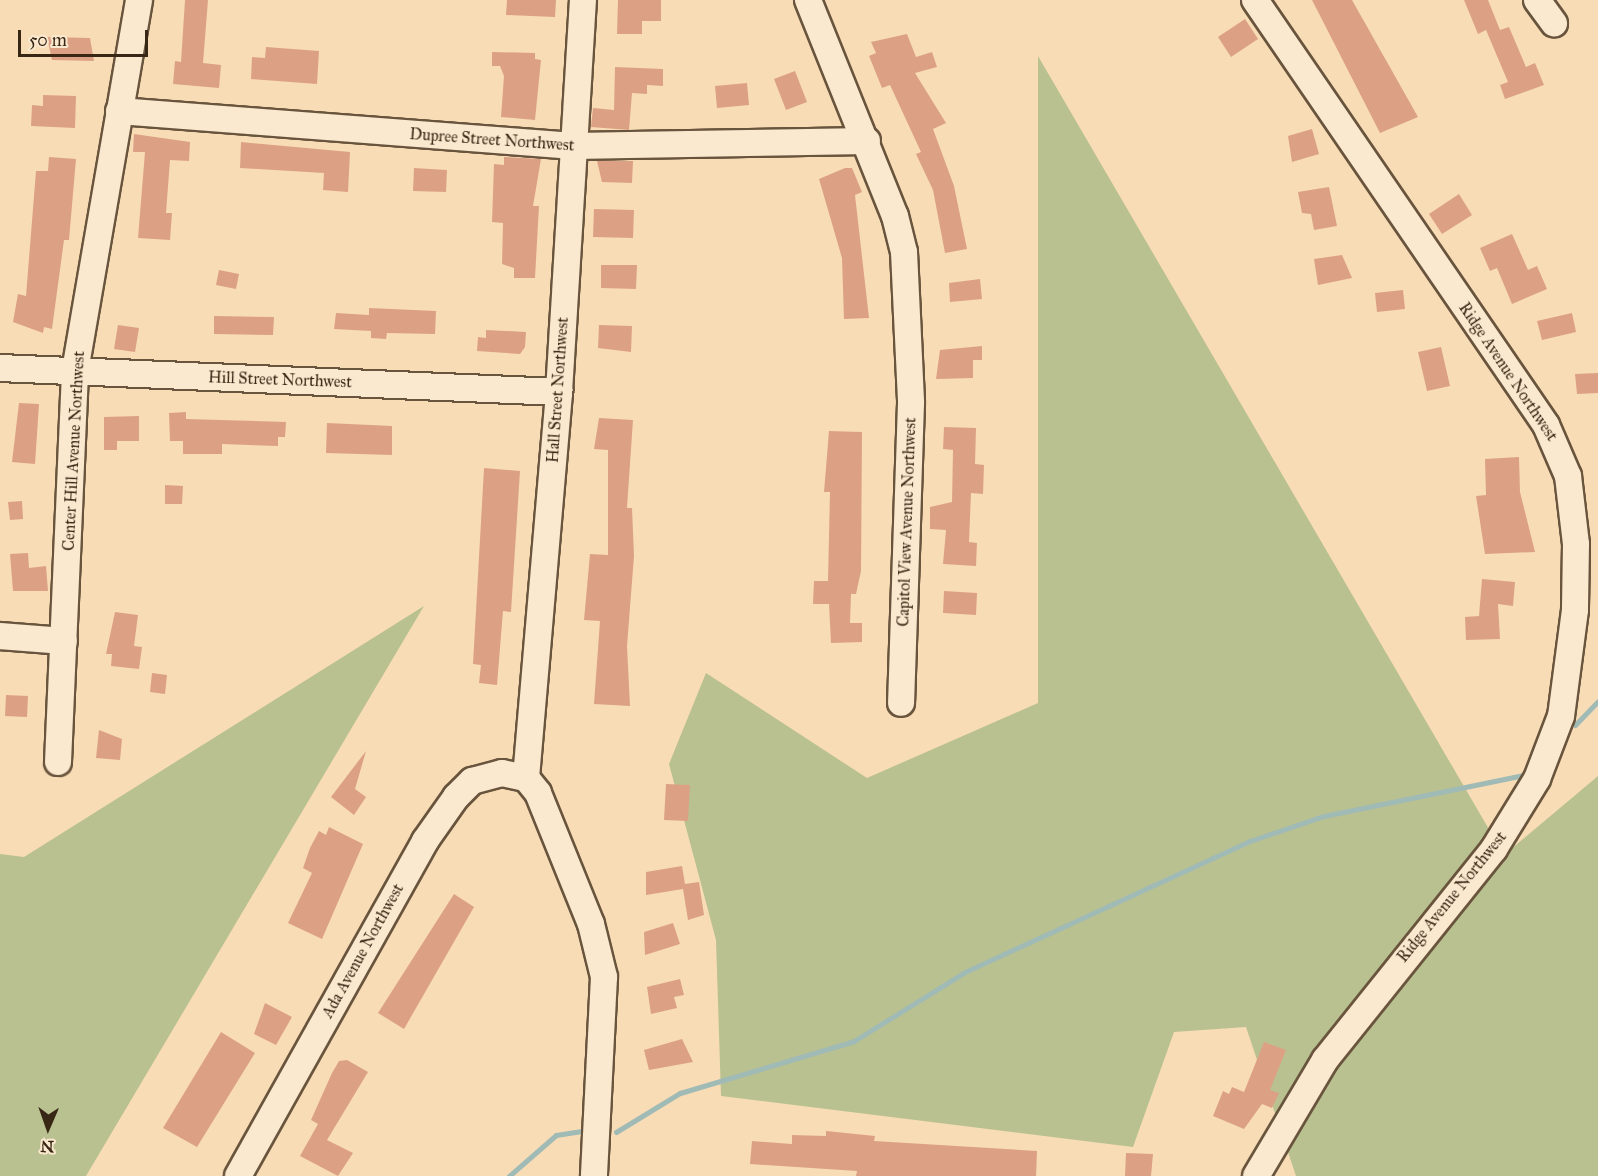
<!DOCTYPE html>
<html>
<head>
<meta charset="utf-8">
<style>
  body { margin:0 }
  #map { position:relative; width:1598px; height:1176px; overflow:hidden; background:#f8dcb5; font-family:"IM FELL Great Primer",serif }
  div>[style] { position:absolute }
  [style*='--x'] { left:calc(var(--x)*1px); top:calc(var(--y)*1px); width:calc(var(--w)*1px); rotate:calc(var(--a)*1deg) }
  .green>* { inset:0; background:#bac190 }
  .stream>* { height:5px; margin:-2.5px; padding:0 2.5px; transform-origin:2.5px; border-radius:2.5px; background:#a0bab6 }
  .building>* { inset:0; background:#dca184 }
  .roads { filter:drop-shadow(2px 0 #69543d) drop-shadow(-2px 0 #69543d) drop-shadow(0 2px #69543d) drop-shadow(0 -2px #69543d) }
  .minor>* { height:26px; margin:-13px; padding:0 13px; transform-origin:13px; border-radius:13px; background:#fae8cf }
  span { translate:-50% -50%; white-space:nowrap; text-align:center; line-height:1.15; -webkit-text-stroke:4.5px #fae8cf; paint-order:stroke }
  .street-label { font-size:16px; color:#392715 }
  .north { position:absolute; left:18px; top:1098px; width:60px; height:60px; -webkit-text-stroke:4px #fae8cf; paint-order:stroke; rotate:182deg; font-size:16px; font-weight:700; line-height:24px; text-align:center; color:#392715 }
  .north::after { content:''; display:block; margin:auto; width:21px; height:27px; background:#392715; clip-path:polygon(50% 0,100% 100%,50% 72%,0 100%) }
  .scale { position:absolute; left:18px; top:30px; width:130px; height:27px; box-sizing:border-box; border:3px solid #392715; border-top:0; padding-left:8px; font-size:18px; line-height:21px; white-space:nowrap; color:#392715; -webkit-text-stroke:4px #fae8cf; paint-order:stroke }
</style>
</head>
<body>
<div id="map">
  <div class="green">
    <div style="clip-path:polygon(1038px 56px,1504px 855px,1598px 776px,1598px 1176px,1296px 1176px,1246px 1027px,1174px 1032px,1133px 1147px,721px 1096px,716px 940px,669px 764px,706px 673px,867px 778px,1038px 703px)"></div>
    <div style="clip-path:polygon(424px 606px,86px 1176px,0 1176px,0 854px,24px 857px)"></div>
  </div>
  <div class="stream">
    <div style="--x:1575;--y:725;--w:33;--a:-46"></div>
    <div style="--x:616;--y:1132;--w:75;--a:-31.4"></div>
    <div style="--x:680;--y:1093;--w:182;--a:-16.6"></div>
    <div style="--x:854;--y:1041;--w:131;--a:-31.9"></div>
    <div style="--x:965;--y:972;--w:314;--a:-24.7"></div>
    <div style="--x:1250;--y:841;--w:78;--a:-18.7"></div>
    <div style="--x:1324;--y:816;--w:208;--a:-11.6"></div>
    <div style="--x:509;--y:1176;--w:62;--a:-41.1"></div>
    <div style="--x:556;--y:1135;--w:26;--a:-9"></div>
  </div>
  <div class="building">
    <div style="clip-path:polygon(185px 0,208px 0,203px 63px,221px 65px,219px 88px,173px 84px,175px 61px,181px 62px)"></div>
    <div style="clip-path:polygon(507px 0,556px 0,555px 17px,506px 15px)"></div>
    <div style="clip-path:polygon(618px 0,661px 0,661px 21px,642px 21px,642px 34px,617px 34px)"></div>
    <div style="clip-path:polygon(1312px 0,1352px 0,1418px 117px,1380px 133px)"></div>
    <div style="clip-path:polygon(1464px 0,1488px 0,1500px 30px,1509px 27px,1526px 67px,1535px 63px,1544px 85px,1505px 99px,1500px 85px,1508px 82px,1486px 30px,1478px 34px)"></div>
    <div style="clip-path:polygon(1245px 19px,1258px 39px,1231px 57px,1218px 37px)"></div>
    <div style="clip-path:polygon(907px 34px,916px 57px,932px 52px,937px 67px,915px 73px,946px 123px,933px 129px,954px 186px,967px 249px,945px 253px,933px 190px,916px 154px,921px 152px,890px 85px,882px 88px,869px 56px,876px 53px,871px 42px)"></div>
    <div style="clip-path:polygon(47px 37px,90px 38px,94px 61px,52px 60px)"></div>
    <div style="clip-path:polygon(266px 47px,319px 51px,317px 84px,251px 79px,252px 57px,265px 58px)"></div>
    <div style="clip-path:polygon(492px 52px,535px 53px,535px 59px,541px 60px,535px 120px,501px 117px,504px 76px,500px 66px,492px 66px)"></div>
    <div style="clip-path:polygon(615px 67px,663px 69px,663px 86px,647px 85px,647px 94px,632px 93px,629px 130px,591px 127px,593px 108px,614px 110px)"></div>
    <div style="clip-path:polygon(795px 71px,807px 102px,786px 110px,774px 79px)"></div>
    <div style="clip-path:polygon(747px 83px,749px 105px,717px 108px,715px 86px)"></div>
    <div style="clip-path:polygon(43px 95px,76px 96px,75px 128px,31px 126px,32px 105px,43px 106px)"></div>
    <div style="clip-path:polygon(1312px 129px,1319px 154px,1292px 162px,1288px 136px)"></div>
    <div style="clip-path:polygon(134px 134px,190px 142px,189px 161px,170px 160px,166px 213px,172px 213px,170px 240px,138px 238px,145px 152px,133px 152px)"></div>
    <div style="clip-path:polygon(241px 142px,350px 152px,348px 192px,323px 190px,324px 173px,240px 168px)"></div>
    <div style="clip-path:polygon(49px 157px,76px 159px,69px 240px,64px 240px,52px 329px,44px 327px,43px 333px,13px 322px,18px 294px,26px 296px,36px 171px,48px 171px)"></div>
    <div style="clip-path:polygon(504px 157px,541px 159px,533px 206px,539px 206px,535px 278px,514px 278px,514px 268px,502px 264px,503px 223px,492px 222px,494px 164px,504px 165px)"></div>
    <div style="clip-path:polygon(597px 161px,633px 161px,632px 183px,602px 182px)"></div>
    <div style="clip-path:polygon(414px 168px,447px 170px,446px 192px,413px 191px)"></div>
    <div style="clip-path:polygon(845px 168px,852px 168px,862px 192px,855px 195px,869px 318px,844px 319px,842px 258px,819px 179px)"></div>
    <div style="clip-path:polygon(1329px 187px,1337px 226px,1314px 230px,1311px 214px,1302px 213px,1298px 192px)"></div>
    <div style="clip-path:polygon(1459px 194px,1472px 215px,1442px 234px,1429px 214px)"></div>
    <div style="clip-path:polygon(594px 209px,634px 210px,633px 238px,593px 237px)"></div>
    <div style="clip-path:polygon(1512px 234px,1528px 270px,1537px 266px,1547px 289px,1512px 304px,1497px 268px,1490px 271px,1480px 248px)"></div>
    <div style="clip-path:polygon(1342px 255px,1352px 278px,1318px 285px,1314px 259px)"></div>
    <div style="clip-path:polygon(601px 265px,637px 265px,636px 289px,601px 288px)"></div>
    <div style="clip-path:polygon(219px 270px,239px 274px,236px 289px,216px 285px)"></div>
    <div style="clip-path:polygon(980px 279px,982px 299px,950px 302px,949px 283px)"></div>
    <div style="clip-path:polygon(1403px 290px,1405px 309px,1377px 312px,1375px 293px)"></div>
    <div style="clip-path:polygon(369px 308px,436px 311px,435px 334px,387px 333px,386px 339px,371px 338px,371px 331px,334px 329px,336px 313px,369px 315px)"></div>
    <div style="clip-path:polygon(1572px 313px,1576px 332px,1542px 340px,1537px 321px)"></div>
    <div style="clip-path:polygon(214px 316px,274px 317px,273px 335px,214px 334px)"></div>
    <div style="clip-path:polygon(118px 325px,139px 328px,135px 352px,114px 349px)"></div>
    <div style="clip-path:polygon(599px 325px,632px 326px,631px 352px,598px 348px)"></div>
    <div style="clip-path:polygon(486px 330px,526px 332px,525px 347px,520px 354px,477px 351px,478px 337px,486px 338px)"></div>
    <div style="clip-path:polygon(982px 346px,982px 360px,973px 360px,973px 378px,936px 379px,940px 350px)"></div>
    <div style="clip-path:polygon(1441px 347px,1450px 386px,1427px 391px,1418px 352px)"></div>
    <div style="clip-path:polygon(1598px 373px,1598px 393px,1577px 394px,1575px 374px)"></div>
    <div style="clip-path:polygon(19px 403px,39px 404px,35px 464px,12px 462px)"></div>
    <div style="clip-path:polygon(186px 412px,186px 419px,286px 422px,285px 437px,278px 437px,278px 446px,222px 444px,222px 454px,183px 454px,183px 441px,170px 441px,169px 413px)"></div>
    <div style="clip-path:polygon(139px 416px,139px 441px,117px 441px,117px 450px,104px 450px,104px 417px)"></div>
    <div style="clip-path:polygon(599px 418px,633px 420px,627px 508px,632px 508px,634px 556px,627px 646px,630px 706px,594px 704px,600px 621px,584px 620px,590px 554px,608px 555px,608px 450px,594px 449px)"></div>
    <div style="clip-path:polygon(327px 423px,392px 426px,392px 455px,326px 453px)"></div>
    <div style="clip-path:polygon(944px 427px,976px 428px,975px 464px,984px 465px,983px 494px,971px 493px,969px 542px,977px 543px,976px 566px,943px 564px,946px 530px,930px 529px,930px 507px,952px 502px,953px 450px,943px 449px)"></div>
    <div style="clip-path:polygon(829px 431px,862px 432px,861px 571px,856px 594px,851px 594px,850px 623px,862px 623px,862px 642px,831px 643px,829px 604px,813px 604px,814px 581px,828px 581px,830px 492px,824px 492px)"></div>
    <div style="clip-path:polygon(1519px 457px,1520px 492px,1535px 552px,1485px 554px,1476px 496px,1486px 495px,1485px 459px)"></div>
    <div style="clip-path:polygon(484px 468px,520px 471px,511px 612px,503px 611px,497px 685px,479px 683px,481px 665px,473px 664px)"></div>
    <div style="clip-path:polygon(165px 485px,183px 486px,182px 504px,165px 504px)"></div>
    <div style="clip-path:polygon(22px 501px,23px 519px,10px 520px,8px 502px)"></div>
    <div style="clip-path:polygon(28px 553px,29px 568px,46px 566px,48px 591px,13px 591px,10px 554px)"></div>
    <div style="clip-path:polygon(1482px 579px,1515px 582px,1513px 606px,1498px 604px,1500px 639px,1466px 640px,1465px 617px,1479px 616px)"></div>
    <div style="clip-path:polygon(944px 591px,977px 593px,976px 615px,943px 613px)"></div>
    <div style="clip-path:polygon(115px 612px,138px 615px,134px 646px,142px 647px,139px 669px,111px 666px,112px 654px,106px 654px)"></div>
    <div style="clip-path:polygon(152px 673px,167px 675px,165px 694px,150px 692px)"></div>
    <div style="clip-path:polygon(6px 695px,28px 696px,27px 717px,5px 716px)"></div>
    <div style="clip-path:polygon(99px 730px,122px 739px,120px 760px,96px 758px)"></div>
    <div style="clip-path:polygon(366px 751px,355px 789px,366px 797px,354px 815px,331px 797px)"></div>
    <div style="clip-path:polygon(666px 784px,690px 785px,688px 821px,664px 820px)"></div>
    <div style="clip-path:polygon(329px 827px,363px 844px,322px 939px,288px 923px,312px 873px,303px 868px,310px 848px,319px 831px,326px 835px)"></div>
    <div style="clip-path:polygon(682px 866px,685px 884px,699px 882px,704px 915px,688px 920px,683px 889px,646px 895px,646px 872px)"></div>
    <div style="clip-path:polygon(454px 894px,474px 907px,404px 1029px,378px 1013px)"></div>
    <div style="clip-path:polygon(673px 923px,680px 944px,645px 955px,644px 932px)"></div>
    <div style="clip-path:polygon(680px 979px,684px 995px,674px 997px,677px 1008px,651px 1014px,647px 987px)"></div>
    <div style="clip-path:polygon(265px 1003px,292px 1017px,276px 1045px,254px 1034px)"></div>
    <div style="clip-path:polygon(221px 1032px,255px 1053px,197px 1147px,163px 1128px)"></div>
    <div style="clip-path:polygon(682px 1039px,693px 1062px,649px 1070px,644px 1050px)"></div>
    <div style="clip-path:polygon(1264px 1042px,1286px 1050px,1270px 1090px,1279px 1093px,1272px 1108px,1262px 1104px,1244px 1129px,1213px 1116px,1223px 1091px,1229px 1094px,1232px 1087px,1244px 1092px)"></div>
    <div style="clip-path:polygon(347px 1060px,368px 1072px,327px 1140px,353px 1153px,338px 1176px,300px 1156px,318px 1124px,311px 1120px,332px 1073px,339px 1061px)"></div>
    <div style="clip-path:polygon(826px 1131px,875px 1136px,874px 1141px,1037px 1151px,1036px 1176px,856px 1176px,857px 1171px,750px 1164px,752px 1141px,792px 1144px,792px 1135px,826px 1136px)"></div>
    <div style="clip-path:polygon(1126px 1153px,1153px 1154px,1151px 1176px,1125px 1176px)"></div>
  </div>
  <div class="roads">
    <div class="minor">
      <div style="--x:808;--y:0;--w:233;--a:68.1"></div>
      <div style="--x:895;--y:216;--w:37;--a:76"></div>
      <div style="--x:904;--y:252;--w:151;--a:87.3"></div>
      <div style="--x:911;--y:403;--w:300;--a:91.9"></div>
      <div style="--x:1255;--y:0;--w:515;--a:55.6"></div>
      <div style="--x:1546;--y:425;--w:56;--a:66.7"></div>
      <div style="--x:1568;--y:476;--w:68;--a:83.3"></div>
      <div style="--x:1576;--y:544;--w:66;--a:90.9"></div>
      <div style="--x:1575;--y:610;--w:107;--a:97.5"></div>
      <div style="--x:1561;--y:716;--w:67;--a:110.9"></div>
      <div style="--x:1537;--y:779;--w:82;--a:121.6"></div>
      <div style="--x:1494;--y:849;--w:270;--a:128.7"></div>
      <div style="--x:1325;--y:1060;--w:135;--a:120.7"></div>
      <div style="--x:1537;--y:0;--w:29;--a:54"></div>
      <div style="--x:119;--y:111;--w:456;--a:4.4"></div>
      <div style="--x:574;--y:146;--w:293;--a:-1"></div>
      <div style="--x:0;--y:368;--w:560;--a:2.46"></div>
      <div style="--x:0;--y:636;--w:64;--a:4.5"></div>
      <div style="--x:58;--y:762;--w:391;--a:-87.5"></div>
      <div style="--x:75;--y:371;--w:376;--a:-80.2"></div>
      <div style="--x:526;--y:778;--w:387;--a:-85.1"></div>
      <div style="--x:559;--y:392;--w:393;--a:-86.5"></div>
      <div style="--x:526;--y:778;--w:19;--a:51"></div>
      <div style="--x:538;--y:793;--w:141;--a:68"></div>
      <div style="--x:591;--y:924;--w:55;--a:76.2"></div>
      <div style="--x:604;--y:977;--w:199;--a:92.9"></div>
      <div style="--x:238;--y:1176;--w:384;--a:-60.8"></div>
      <div style="--x:425;--y:841;--w:54;--a:-54.8"></div>
      <div style="--x:456;--y:797;--w:23;--a:-45"></div>
      <div style="--x:472;--y:781;--w:31;--a:-15"></div>
      <div style="--x:502;--y:773;--w:25;--a:12"></div>
    </div>
  </div>
  <div class="street-label">
    <span style="left:492px;top:140px;rotate:4deg">Dupree Street Northwest</span>
    <span style="left:1508px;top:372px;rotate:56deg">Ridge Avenue Northwest</span>
    <span style="left:280px;top:380px;rotate:2deg">Hill Street Northwest</span>
    <span style="left:558px;top:390px;rotate:-86deg">Hall Street Northwest</span>
    <span style="left:74px;top:451px;rotate:-87deg">Center Hill Avenue Northwest</span>
    <span style="left:907px;top:522px;rotate:-88deg">Capitol View Avenue Northwest</span>
    <span style="left:1452px;top:897px;rotate:-51deg">Ridge Avenue Northwest</span>
    <span style="left:363px;top:951px;rotate:-61deg">Ada Avenue Northwest</span>
  </div>
  <div class="north">N</div>
  <div class="scale">50 m</div>
</div>
</body>
</html>
